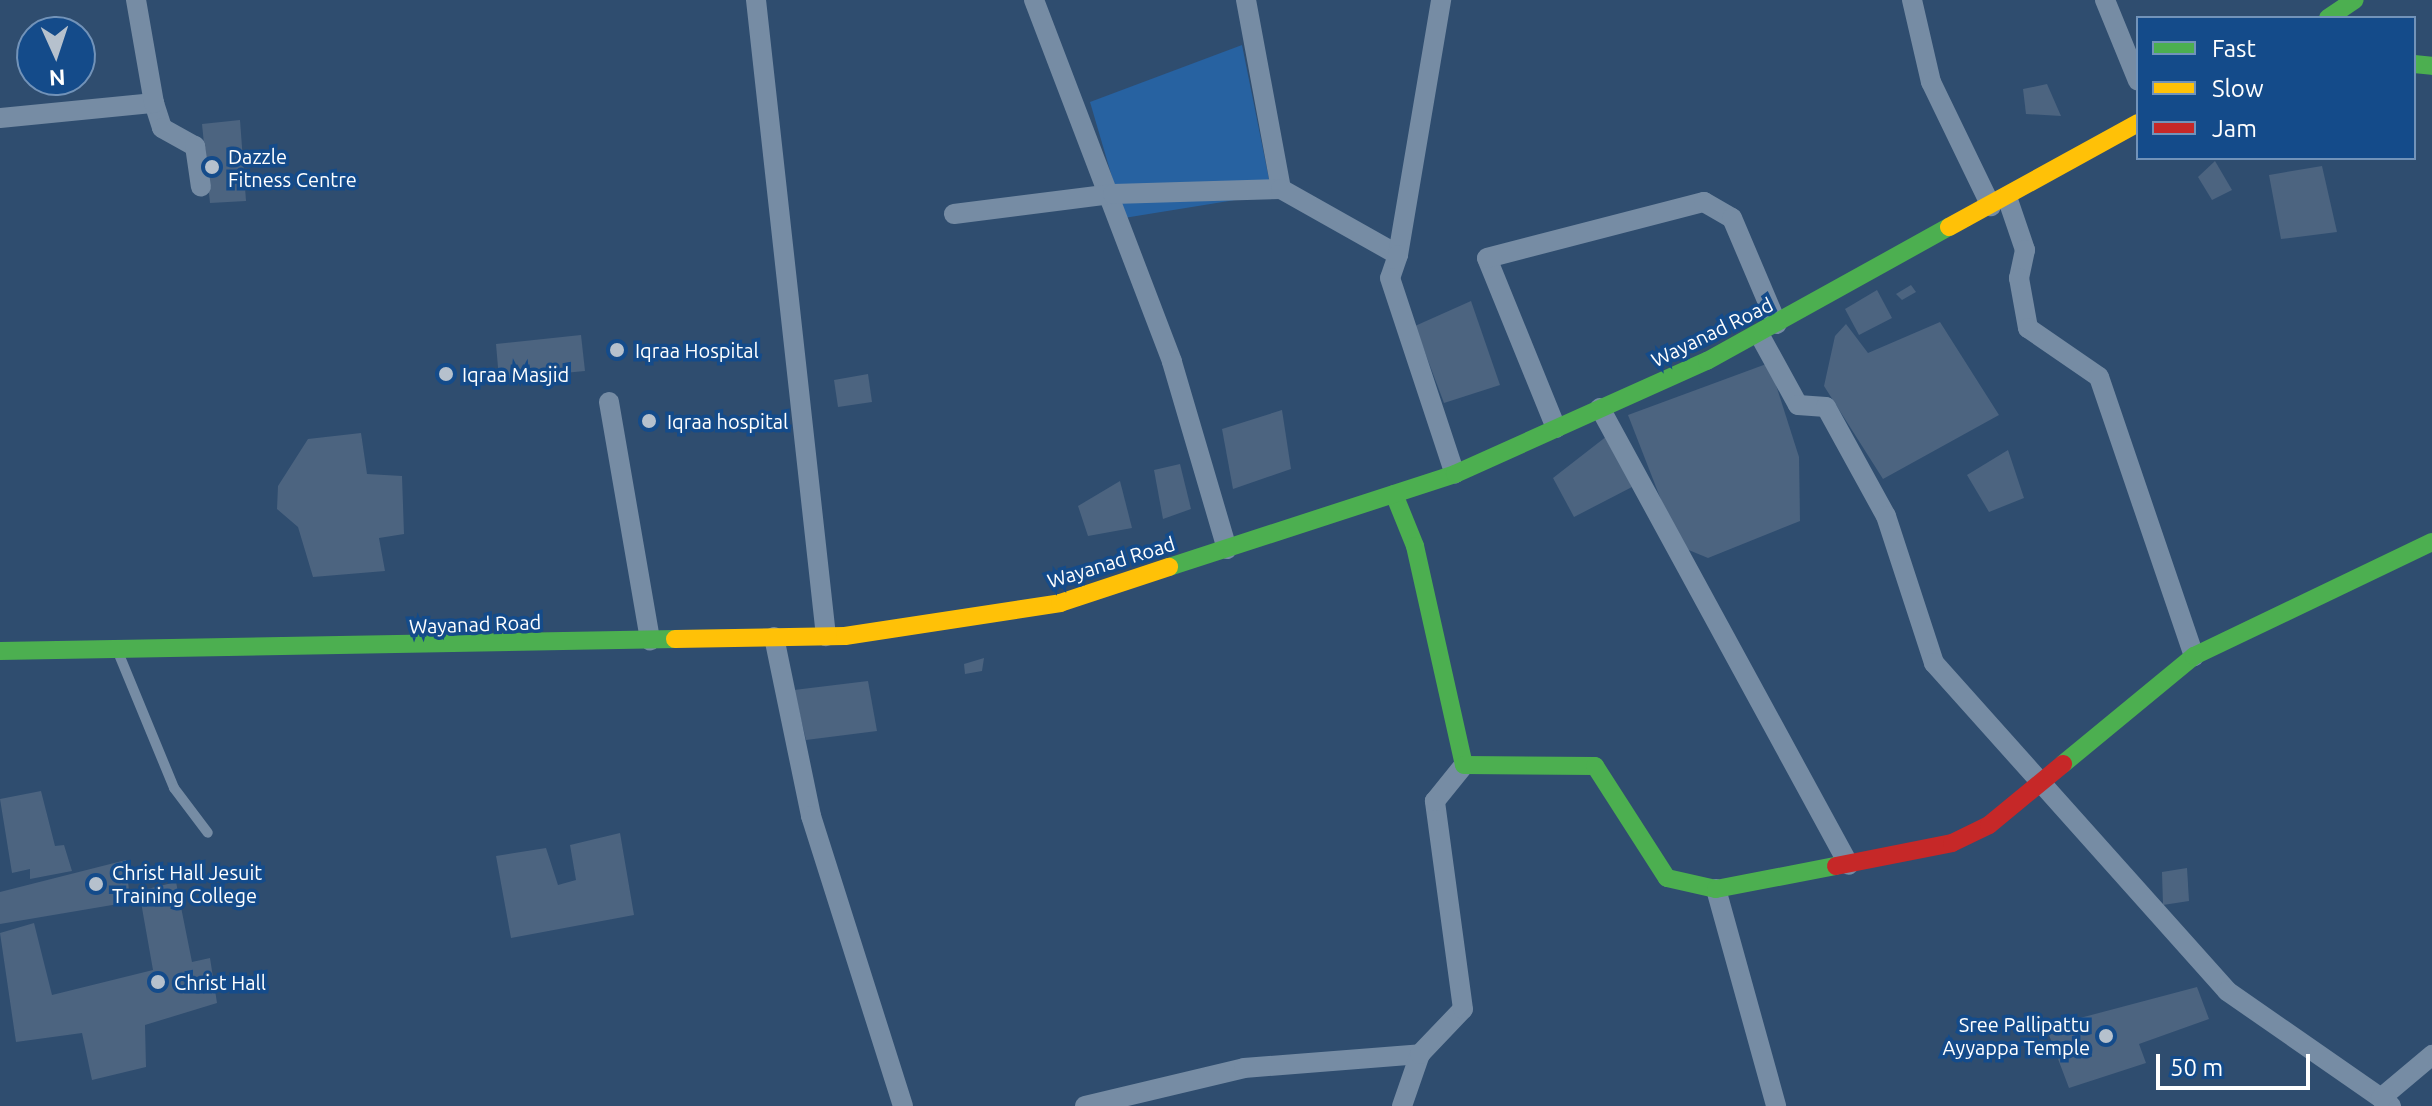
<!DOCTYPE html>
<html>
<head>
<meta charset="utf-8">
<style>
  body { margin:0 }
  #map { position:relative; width:2432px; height:1106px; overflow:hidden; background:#2f4d6f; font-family:Ubuntu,sans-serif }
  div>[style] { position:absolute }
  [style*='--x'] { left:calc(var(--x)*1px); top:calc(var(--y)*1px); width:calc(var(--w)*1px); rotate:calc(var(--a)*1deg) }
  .green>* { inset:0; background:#2762a1 }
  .building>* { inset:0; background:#4c6480 }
  .lane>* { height:10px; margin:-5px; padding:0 5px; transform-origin:5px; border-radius:5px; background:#768ca4 }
  .street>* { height:20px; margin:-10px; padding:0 10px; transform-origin:10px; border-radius:10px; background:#768ca4 }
  .fast>* { height:18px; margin:-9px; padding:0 9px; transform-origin:9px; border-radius:9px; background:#4caf50 }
  .slow>* { height:18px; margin:-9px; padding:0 9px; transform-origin:9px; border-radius:9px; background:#ffc107 }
  .jam>* { height:18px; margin:-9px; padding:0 9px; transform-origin:9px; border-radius:9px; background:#c62828 }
  .dots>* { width:22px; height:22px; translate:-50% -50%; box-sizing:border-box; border:4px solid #144b8a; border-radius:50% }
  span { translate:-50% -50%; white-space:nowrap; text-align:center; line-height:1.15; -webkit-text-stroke:7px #144b8a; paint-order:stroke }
  .poi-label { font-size:20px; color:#fff }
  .left { translate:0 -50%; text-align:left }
  .right { translate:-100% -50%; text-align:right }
  .street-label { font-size:20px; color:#fff }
  .legend { position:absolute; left:2136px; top:16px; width:280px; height:144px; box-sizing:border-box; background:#144b8a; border:2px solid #7293b9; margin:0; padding:10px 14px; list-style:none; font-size:24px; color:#fff }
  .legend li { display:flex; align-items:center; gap:16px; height:40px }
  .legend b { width:40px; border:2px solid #7293b9 }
  .north { position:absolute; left:16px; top:16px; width:80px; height:80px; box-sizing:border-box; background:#144b8a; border:2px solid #7293b9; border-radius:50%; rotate:177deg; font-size:22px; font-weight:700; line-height:32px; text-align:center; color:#fff }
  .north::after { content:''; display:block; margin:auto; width:28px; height:36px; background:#b6c1cd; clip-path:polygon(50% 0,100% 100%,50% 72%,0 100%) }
  .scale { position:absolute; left:2156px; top:1054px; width:154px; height:36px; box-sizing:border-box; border:4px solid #fff; border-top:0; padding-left:10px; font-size:24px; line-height:28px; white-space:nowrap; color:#fff; -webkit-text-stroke:6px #144b8a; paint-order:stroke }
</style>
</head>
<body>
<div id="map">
  <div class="green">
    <div style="clip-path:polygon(1242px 45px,1272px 194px,1124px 218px,1090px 102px)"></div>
  </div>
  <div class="building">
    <div style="clip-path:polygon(2047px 84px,2061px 116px,2026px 114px,2023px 89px)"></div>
    <div style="clip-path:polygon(240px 120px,246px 201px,210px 203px,202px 124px)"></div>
    <div style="clip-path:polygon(2215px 161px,2232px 190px,2212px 200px,2198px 177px)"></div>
    <div style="clip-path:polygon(2322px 166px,2337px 232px,2281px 239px,2269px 175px)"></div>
    <div style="clip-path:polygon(1911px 285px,1916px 292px,1902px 300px,1896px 294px)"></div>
    <div style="clip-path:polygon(1877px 290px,1892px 318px,1859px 335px,1845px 309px)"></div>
    <div style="clip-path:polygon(1471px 301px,1500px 385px,1444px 403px,1415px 326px)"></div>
    <div style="clip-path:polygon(1940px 322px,1999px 415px,1883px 479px,1824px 386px,1835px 336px,1846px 324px,1868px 353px)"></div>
    <div style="clip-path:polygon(581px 335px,585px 371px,499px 379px,496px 344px)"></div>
    <div style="clip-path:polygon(1769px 363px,1799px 457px,1800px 521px,1708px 558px,1679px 546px,1628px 415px)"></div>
    <div style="clip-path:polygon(868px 374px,872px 402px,838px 407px,834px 380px)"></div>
    <div style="clip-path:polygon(1282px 410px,1291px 469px,1233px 489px,1222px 429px)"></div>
    <div style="clip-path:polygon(361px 433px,367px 474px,402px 476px,404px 534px,379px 538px,385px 571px,313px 577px,298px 527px,277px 509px,278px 486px,308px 439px)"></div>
    <div style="clip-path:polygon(1607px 436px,1632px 487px,1574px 517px,1553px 478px)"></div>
    <div style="clip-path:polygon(2008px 450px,2024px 498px,1989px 512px,1967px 475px)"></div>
    <div style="clip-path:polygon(1180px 464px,1191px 509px,1163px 519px,1154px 470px)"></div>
    <div style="clip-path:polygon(1120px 481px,1132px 528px,1088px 536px,1078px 506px)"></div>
    <div style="clip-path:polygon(984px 658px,982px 671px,965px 674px,964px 664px)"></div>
    <div style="clip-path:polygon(868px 681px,877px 731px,806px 740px,794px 690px)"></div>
    <div style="clip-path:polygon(41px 791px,55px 846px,64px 845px,72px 871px,30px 879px,30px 869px,12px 873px,0 799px)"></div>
    <div style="clip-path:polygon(620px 833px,634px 915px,511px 938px,496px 856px,546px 848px,558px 885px,576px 880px,570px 845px)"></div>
    <div style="clip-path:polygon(126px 860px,130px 902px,0 924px,0 892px)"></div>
    <div style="clip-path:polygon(2187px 868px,2189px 901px,2163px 905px,2162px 872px)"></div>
    <div style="clip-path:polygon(176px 882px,192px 962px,210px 958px,217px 1003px,145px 1025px,146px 1067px,92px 1080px,82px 1033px,16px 1042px,0 933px,34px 923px,52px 995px,153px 970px,139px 891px)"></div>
    <div style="clip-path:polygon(2197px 987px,2209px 1019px,2139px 1044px,2146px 1063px,2069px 1088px,2046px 1027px)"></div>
  </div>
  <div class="lane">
    <div style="--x:118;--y:652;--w:147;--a:67.6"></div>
    <div style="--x:174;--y:788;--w:56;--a:52.9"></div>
  </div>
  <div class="street">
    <div style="--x:756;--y:0;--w:640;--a:83.72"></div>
    <div style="--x:1034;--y:0;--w:387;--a:69.1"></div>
    <div style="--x:1172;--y:362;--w:195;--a:73.6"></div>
    <div style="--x:1246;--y:0;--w:192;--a:79.5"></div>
    <div style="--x:1912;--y:0;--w:84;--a:77"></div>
    <div style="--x:1931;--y:82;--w:138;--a:64.2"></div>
    <div style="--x:2105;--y:0;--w:87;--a:67.8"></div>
    <div style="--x:154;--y:103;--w:26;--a:72"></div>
    <div style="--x:162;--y:128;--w:38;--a:29"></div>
    <div style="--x:195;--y:146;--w:41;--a:81.7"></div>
    <div style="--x:0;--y:118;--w:155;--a:-5.6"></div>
    <div style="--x:154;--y:103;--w:105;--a:-99.9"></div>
    <div style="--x:2007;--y:197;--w:56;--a:71.2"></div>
    <div style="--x:2025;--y:250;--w:29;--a:102"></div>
    <div style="--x:2019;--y:278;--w:51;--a:79.8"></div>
    <div style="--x:2028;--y:328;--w:86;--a:34.6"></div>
    <div style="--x:2099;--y:377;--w:295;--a:71.2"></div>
    <div style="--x:954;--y:214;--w:160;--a:-7.2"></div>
    <div style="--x:1113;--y:194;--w:168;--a:-1.7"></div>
    <div style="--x:1281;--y:189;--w:134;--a:29.4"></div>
    <div style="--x:1398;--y:255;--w:259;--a:-80.4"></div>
    <div style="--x:1398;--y:255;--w:24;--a:109"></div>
    <div style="--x:1390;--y:278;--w:206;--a:71.7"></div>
    <div style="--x:1759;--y:334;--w:81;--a:61.2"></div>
    <div style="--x:1798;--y:405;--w:28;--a:4"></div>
    <div style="--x:1826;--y:407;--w:124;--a:61.2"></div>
    <div style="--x:1886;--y:516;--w:155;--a:71.9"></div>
    <div style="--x:1934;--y:663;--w:440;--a:48.2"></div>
    <div style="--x:2227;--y:991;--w:188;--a:34.8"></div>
    <div style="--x:609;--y:402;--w:242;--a:80.2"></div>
    <div style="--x:1600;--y:408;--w:520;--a:61.42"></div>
    <div style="--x:1556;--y:428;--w:183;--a:-112.1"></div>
    <div style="--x:1487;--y:258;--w:224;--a:-14.5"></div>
    <div style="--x:1704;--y:202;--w:32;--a:30"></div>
    <div style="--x:1732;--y:218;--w:115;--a:67"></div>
    <div style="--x:774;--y:637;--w:183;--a:78.3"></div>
    <div style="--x:811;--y:816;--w:304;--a:72.4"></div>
    <div style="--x:1716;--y:889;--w:225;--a:74.5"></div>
    <div style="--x:1085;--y:1106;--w:163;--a:-13.4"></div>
    <div style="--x:1244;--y:1068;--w:177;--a:-4.5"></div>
    <div style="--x:1402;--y:1106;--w:55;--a:-70.9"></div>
    <div style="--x:1420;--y:1054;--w:62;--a:-46.3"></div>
    <div style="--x:1463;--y:1009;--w:210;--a:-97.7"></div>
    <div style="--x:1435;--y:801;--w:46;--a:-51.1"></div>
    <div style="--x:2391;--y:1106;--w:13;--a:-141"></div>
    <div style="--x:2381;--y:1098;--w:67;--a:-40.1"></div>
  </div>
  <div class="fast">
    <div style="--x:2328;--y:18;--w:32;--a:-34"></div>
    <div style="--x:2414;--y:64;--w:18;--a:6"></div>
    <div style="--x:1394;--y:494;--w:56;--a:68"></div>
    <div style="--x:1415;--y:546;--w:224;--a:77.4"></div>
    <div style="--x:1464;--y:765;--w:131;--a:0.4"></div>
    <div style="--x:1595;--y:766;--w:133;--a:57.3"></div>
    <div style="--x:1667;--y:878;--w:50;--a:12.7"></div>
    <div style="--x:1716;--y:889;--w:122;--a:-10.9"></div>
    <div style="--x:1169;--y:567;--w:301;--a:-18"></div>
    <div style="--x:1455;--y:474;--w:276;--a:-24.2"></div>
    <div style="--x:1707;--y:361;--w:277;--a:-29"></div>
    <div style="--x:0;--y:651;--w:675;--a:-1.02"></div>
    <div style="--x:2063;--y:764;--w:170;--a:-39.5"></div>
    <div style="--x:2194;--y:656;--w:264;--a:-25.6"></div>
  </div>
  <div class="slow">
    <div style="--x:1949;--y:227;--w:216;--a:-28.8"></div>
    <div style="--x:675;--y:639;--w:170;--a:-1"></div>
    <div style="--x:845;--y:636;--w:218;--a:-8.7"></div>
    <div style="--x:1060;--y:603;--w:115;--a:-18.3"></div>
  </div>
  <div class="jam">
    <div style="--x:1836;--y:866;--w:118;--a:-11.2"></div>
    <div style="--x:1952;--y:843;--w:41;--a:-25.9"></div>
    <div style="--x:1989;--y:825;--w:96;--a:-39.5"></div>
  </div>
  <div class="dots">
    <div style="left:212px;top:167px;background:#b6c1cd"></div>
    <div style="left:617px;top:350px;background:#b6c1cd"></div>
    <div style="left:446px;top:374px;background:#b6c1cd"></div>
    <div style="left:649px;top:421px;background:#b6c1cd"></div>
    <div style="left:96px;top:884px;background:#b6c1cd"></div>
    <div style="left:158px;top:982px;background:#b6c1cd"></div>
    <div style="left:2106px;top:1036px;background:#b6c1cd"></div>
  </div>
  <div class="poi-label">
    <span class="left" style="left:228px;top:168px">Dazzle<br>Fitness Centre</span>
    <span class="left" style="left:635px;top:350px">Iqraa Hospital</span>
    <span class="left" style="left:462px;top:374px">Iqraa Masjid</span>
    <span class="left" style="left:667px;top:421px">Iqraa hospital</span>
    <span class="left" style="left:112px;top:884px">Christ Hall Jesuit<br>Training College</span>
    <span class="left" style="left:174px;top:982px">Christ Hall</span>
    <span class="right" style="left:2090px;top:1036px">Sree Pallipattu<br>Ayyappa Temple</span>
  </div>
  <div class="street-label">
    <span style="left:1712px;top:332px;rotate:-26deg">Wayanad Road</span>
    <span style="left:1111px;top:562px;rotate:-17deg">Wayanad Road</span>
    <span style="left:475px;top:624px;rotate:-2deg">Wayanad Road</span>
  </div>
  <ul class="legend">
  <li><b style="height:10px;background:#4caf50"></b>Fast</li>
  <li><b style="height:10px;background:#ffc107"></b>Slow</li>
  <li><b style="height:10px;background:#c62828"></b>Jam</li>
  </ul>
  <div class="north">N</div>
  <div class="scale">50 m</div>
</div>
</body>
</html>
